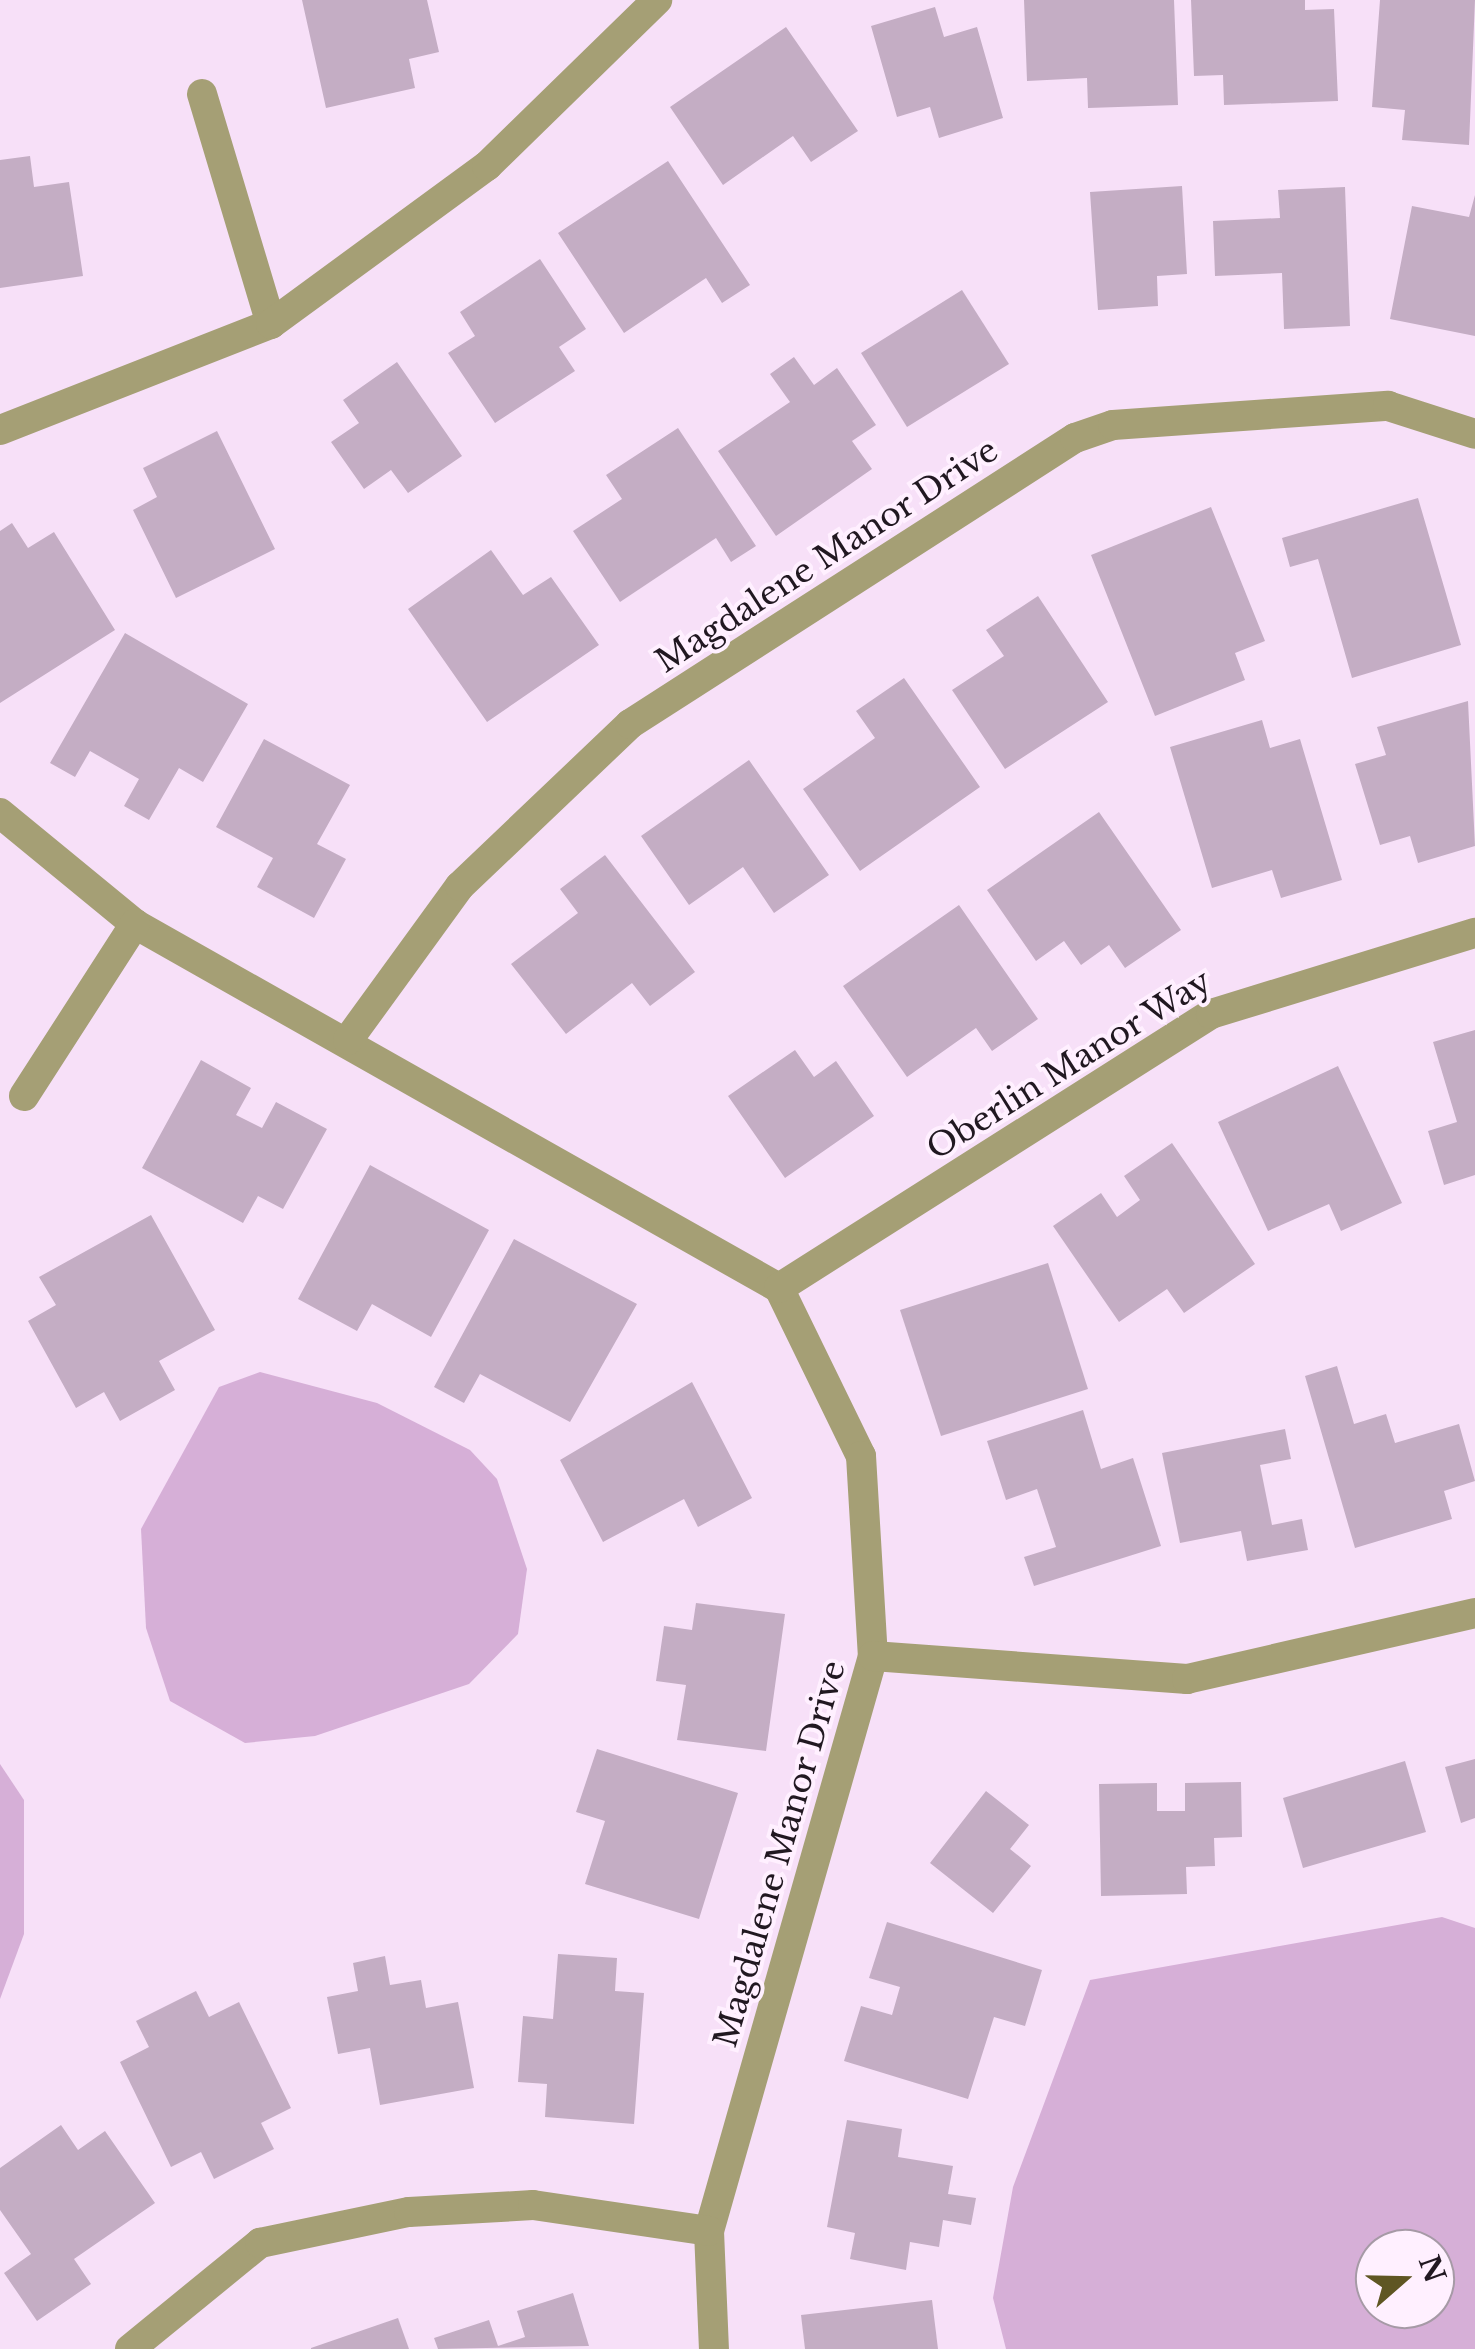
<!DOCTYPE html>
<html>
<head>
<meta charset="utf-8">
<style>
  body { margin:0 }
  #map { position:relative; width:1475px; height:2349px; overflow:hidden; background:#f7e0f8; font-family:"Libre Baskerville",serif }
  div>[style] { position:absolute }
  [style*='--x'] { left:calc(var(--x)*1px); top:calc(var(--y)*1px); width:calc(var(--w)*1px); rotate:calc(var(--a)*1deg) }
  .water>* { inset:0; background:#d6afd7 }
  .building>* { inset:0; background:#c4adc4 }
  .minor>* { height:30px; margin:-15px; padding:0 15px; transform-origin:15px; border-radius:15px; background:#a59f75 }
  span { translate:-50% -50%; white-space:nowrap; text-align:center; line-height:1.15; -webkit-text-stroke:8px #fff0ff; paint-order:stroke }
  .street-label { font-size:32px; color:#211821 }
  .north { position:absolute; left:1355px; top:2229px; width:100px; height:100px; box-sizing:border-box; background:#fff0ff; border:2px solid #a69aa6; border-radius:50%; rotate:70deg; font-size:28px; font-weight:700; line-height:40px; text-align:center; color:#211821 }
  .north::after { content:''; display:block; margin:auto; width:35px; height:45px; background:#5f5623; clip-path:polygon(50% 0,100% 100%,50% 72%,0 100%) }
</style>
</head>
<body>
<div id="map">
  <div class="water">
    <div style="clip-path:polygon(260px 1372px,377px 1403px,470px 1450px,497px 1479px,527px 1569px,518px 1634px,469px 1684px,315px 1736px,245px 1743px,170px 1701px,146px 1628px,141px 1529px,219px 1387px)"></div>
    <div style="clip-path:polygon(0 1764px,24px 1800px,24px 1934px,0 1999px)"></div>
    <div style="clip-path:polygon(evenodd,1442px 1917px,1475px 1928px,1475px 2349px,1006px 2349px,993px 2298px,1013px 2187px,1090px 1980px,1442px 1917px,1375px 2249px,1435px 2249px,1435px 2309px,1375px 2309px,1375px 2249px)"></div>
  </div>
  <div class="building">
    <div style="clip-path:polygon(302px 0,427px 0,439px 52px,409px 59px,415px 88px,326px 108px)"></div>
    <div style="clip-path:polygon(1024px 0,1174px 0,1178px 105px,1088px 108px,1087px 78px,1027px 81px)"></div>
    <div style="clip-path:polygon(1191px 0,1305px 0,1305px 10px,1334px 9px,1338px 101px,1224px 105px,1223px 75px,1194px 76px)"></div>
    <div style="clip-path:polygon(1380px 0,1475px 0,1469px 145px,1402px 140px,1405px 110px,1372px 107px)"></div>
    <div style="clip-path:polygon(935px 7px,944px 37px,977px 27px,1003px 118px,939px 138px,930px 107px,897px 117px,871px 26px)"></div>
    <div style="clip-path:polygon(786px 27px,858px 131px,811px 162px,793px 136px,723px 185px,670px 107px)"></div>
    <div style="clip-path:polygon(30px 156px,34px 187px,69px 182px,83px 276px,0 288px,0 160px)"></div>
    <div style="clip-path:polygon(668px 161px,750px 285px,722px 303px,706px 278px,624px 333px,558px 233px)"></div>
    <div style="clip-path:polygon(1182px 186px,1187px 274px,1157px 276px,1158px 306px,1098px 310px,1090px 192px)"></div>
    <div style="clip-path:polygon(1345px 187px,1350px 326px,1284px 329px,1282px 273px,1215px 276px,1213px 221px,1280px 218px,1278px 190px)"></div>
    <div style="clip-path:polygon(1475px 195px,1475px 336px,1390px 319px,1412px 206px,1469px 217px)"></div>
    <div style="clip-path:polygon(540px 259px,586px 329px,559px 347px,575px 371px,495px 423px,448px 353px,475px 336px,460px 312px)"></div>
    <div style="clip-path:polygon(962px 290px,1009px 364px,907px 427px,861px 353px)"></div>
    <div style="clip-path:polygon(794px 357px,814px 385px,837px 368px,876px 425px,852px 441px,872px 469px,776px 536px,718px 451px,790px 402px,770px 374px)"></div>
    <div style="clip-path:polygon(397px 362px,462px 456px,408px 493px,391px 470px,364px 489px,331px 442px,359px 423px,343px 400px)"></div>
    <div style="clip-path:polygon(678px 428px,756px 546px,731px 562px,716px 538px,620px 602px,573px 531px,622px 499px,606px 475px)"></div>
    <div style="clip-path:polygon(217px 431px,275px 549px,176px 598px,133px 510px,157px 497px,143px 468px)"></div>
    <div style="clip-path:polygon(1418px 498px,1461px 645px,1352px 678px,1318px 559px,1290px 567px,1282px 538px)"></div>
    <div style="clip-path:polygon(1211px 507px,1265px 641px,1235px 653px,1245px 680px,1155px 716px,1091px 555px)"></div>
    <div style="clip-path:polygon(12px 523px,28px 548px,54px 532px,115px 630px,0 703px,0 531px)"></div>
    <div style="clip-path:polygon(491px 550px,523px 595px,551px 577px,599px 645px,487px 722px,408px 609px)"></div>
    <div style="clip-path:polygon(1038px 596px,1108px 702px,1005px 769px,952px 690px,1004px 656px,986px 630px)"></div>
    <div style="clip-path:polygon(125px 633px,248px 704px,203px 782px,179px 768px,149px 820px,124px 806px,139px 779px,90px 751px,75px 777px,50px 763px)"></div>
    <div style="clip-path:polygon(904px 678px,980px 787px,860px 871px,803px 789px,875px 738px,856px 711px)"></div>
    <div style="clip-path:polygon(1468px 701px,1475px 846px,1418px 863px,1410px 836px,1380px 845px,1355px 764px,1386px 755px,1377px 727px)"></div>
    <div style="clip-path:polygon(1262px 720px,1270px 748px,1300px 739px,1342px 880px,1281px 898px,1272px 870px,1212px 888px,1170px 747px)"></div>
    <div style="clip-path:polygon(264px 739px,350px 785px,317px 844px,346px 859px,314px 918px,257px 887px,273px 858px,216px 827px)"></div>
    <div style="clip-path:polygon(749px 760px,829px 875px,774px 913px,743px 867px,689px 905px,641px 836px)"></div>
    <div style="clip-path:polygon(1099px 812px,1181px 930px,1125px 968px,1109px 945px,1081px 965px,1064px 941px,1036px 961px,987px 890px)"></div>
    <div style="clip-path:polygon(605px 855px,695px 972px,650px 1006px,632px 983px,566px 1034px,511px 964px,578px 913px,560px 889px)"></div>
    <div style="clip-path:polygon(959px 905px,1038px 1019px,992px 1051px,976px 1028px,907px 1077px,843px 986px)"></div>
    <div style="clip-path:polygon(1475px 1030px,1475px 1175px,1444px 1185px,1428px 1131px,1457px 1122px,1433px 1042px)"></div>
    <div style="clip-path:polygon(795px 1050px,814px 1077px,836px 1061px,874px 1116px,785px 1178px,728px 1096px)"></div>
    <div style="clip-path:polygon(201px 1060px,251px 1088px,236px 1115px,262px 1128px,276px 1102px,327px 1129px,283px 1209px,258px 1196px,243px 1223px,142px 1168px)"></div>
    <div style="clip-path:polygon(1338px 1066px,1402px 1203px,1341px 1231px,1329px 1204px,1268px 1231px,1218px 1122px)"></div>
    <div style="clip-path:polygon(1172px 1143px,1255px 1264px,1184px 1313px,1167px 1289px,1119px 1322px,1053px 1226px,1101px 1193px,1117px 1217px,1140px 1200px,1124px 1176px)"></div>
    <div style="clip-path:polygon(370px 1165px,489px 1230px,431px 1337px,372px 1304px,357px 1331px,298px 1299px)"></div>
    <div style="clip-path:polygon(151px 1215px,215px 1330px,159px 1361px,175px 1390px,120px 1421px,104px 1392px,76px 1408px,28px 1321px,56px 1305px,39px 1277px)"></div>
    <div style="clip-path:polygon(514px 1239px,637px 1304px,570px 1422px,480px 1374px,464px 1403px,434px 1387px)"></div>
    <div style="clip-path:polygon(1048px 1263px,1088px 1389px,941px 1436px,900px 1310px)"></div>
    <div style="clip-path:polygon(1337px 1366px,1354px 1424px,1386px 1414px,1395px 1443px,1459px 1424px,1475px 1481px,1444px 1491px,1452px 1519px,1355px 1548px,1305px 1376px)"></div>
    <div style="clip-path:polygon(692px 1382px,752px 1498px,698px 1527px,684px 1499px,603px 1542px,560px 1460px)"></div>
    <div style="clip-path:polygon(1083px 1410px,1101px 1469px,1133px 1458px,1161px 1546px,1034px 1586px,1024px 1557px,1056px 1547px,1037px 1489px,1006px 1500px,987px 1441px)"></div>
    <div style="clip-path:polygon(1285px 1429px,1291px 1459px,1260px 1465px,1272px 1525px,1302px 1519px,1308px 1550px,1247px 1561px,1241px 1531px,1180px 1543px,1162px 1453px)"></div>
    <div style="clip-path:polygon(696px 1603px,785px 1614px,766px 1751px,677px 1740px,686px 1685px,656px 1681px,664px 1626px,692px 1630px)"></div>
    <div style="clip-path:polygon(597px 1749px,738px 1793px,699px 1919px,585px 1884px,605px 1821px,576px 1812px)"></div>
    <div style="clip-path:polygon(1475px 1759px,1475px 1818px,1461px 1823px,1445px 1767px)"></div>
    <div style="clip-path:polygon(1405px 1761px,1426px 1832px,1303px 1868px,1283px 1798px)"></div>
    <div style="clip-path:polygon(1241px 1782px,1242px 1837px,1214px 1838px,1215px 1866px,1186px 1867px,1187px 1894px,1101px 1896px,1099px 1784px,1157px 1783px,1157px 1811px,1185px 1811px,1185px 1783px)"></div>
    <div style="clip-path:polygon(986px 1791px,1029px 1825px,1010px 1849px,1031px 1866px,993px 1913px,930px 1863px)"></div>
    <div style="clip-path:polygon(887px 1922px,1042px 1970px,1025px 2026px,994px 2017px,968px 2099px,844px 2061px,861px 2006px,892px 2015px,900px 1987px,869px 1978px)"></div>
    <div style="clip-path:polygon(558px 1954px,617px 1958px,615px 1991px,644px 1993px,634px 2124px,545px 2117px,547px 2084px,518px 2082px,523px 2016px,553px 2019px)"></div>
    <div style="clip-path:polygon(385px 1956px,390px 1985px,421px 1980px,426px 2008px,458px 2002px,474px 2088px,380px 2105px,370px 2048px,338px 2054px,327px 1997px,358px 1991px,353px 1963px)"></div>
    <div style="clip-path:polygon(196px 1991px,209px 2017px,239px 2002px,291px 2108px,261px 2123px,274px 2149px,214px 2179px,201px 2152px,171px 2167px,120px 2062px,149px 2047px,136px 2021px)"></div>
    <div style="clip-path:polygon(847px 2120px,902px 2129px,898px 2157px,953px 2166px,948px 2194px,976px 2198px,971px 2225px,943px 2220px,939px 2247px,910px 2242px,906px 2270px,850px 2259px,855px 2233px,827px 2227px)"></div>
    <div style="clip-path:polygon(61px 2125px,78px 2150px,105px 2131px,155px 2203px,74px 2259px,91px 2284px,37px 2321px,4px 2273px,31px 2254px,0 2210px,0 2168px)"></div>
    <div style="clip-path:polygon(573px 2293px,589px 2346px,438px 2349px,434px 2338px,489px 2320px,498px 2346px,525px 2337px,517px 2311px)"></div>
    <div style="clip-path:polygon(932px 2300px,938px 2349px,805px 2349px,801px 2315px)"></div>
    <div style="clip-path:polygon(398px 2318px,409px 2349px,311px 2349px,311px 2348px)"></div>
  </div>
  <div class="minor">
    <div style="--x:202;--y:94;--w:240;--a:73.3"></div>
    <div style="--x:0;--y:430;--w:291;--a:-21.4"></div>
    <div style="--x:271;--y:324;--w:268;--a:-36.2"></div>
    <div style="--x:487;--y:166;--w:238;--a:-44.3"></div>
    <div style="--x:0;--y:813;--w:175;--a:39.4"></div>
    <div style="--x:135;--y:924;--w:740;--a:29.48"></div>
    <div style="--x:779;--y:1288;--w:187;--a:64"></div>
    <div style="--x:861;--y:1456;--w:200;--a:86.6"></div>
    <div style="--x:873;--y:1656;--w:598;--a:105.92"></div>
    <div style="--x:709;--y:2231;--w:118;--a:87.6"></div>
    <div style="--x:348;--y:1040;--w:190;--a:-54"></div>
    <div style="--x:460;--y:886;--w:235;--a:-43.6"></div>
    <div style="--x:630;--y:724;--w:529;--a:-32.73"></div>
    <div style="--x:1075;--y:438;--w:40;--a:-18.9"></div>
    <div style="--x:1113;--y:425;--w:276;--a:-4"></div>
    <div style="--x:1388;--y:406;--w:91;--a:17.8"></div>
    <div style="--x:24;--y:1096;--w:205;--a:-57.2"></div>
    <div style="--x:779;--y:1288;--w:512;--a:-32.39"></div>
    <div style="--x:1211;--y:1014;--w:276;--a:-17.1"></div>
    <div style="--x:873;--y:1656;--w:315;--a:4.2"></div>
    <div style="--x:1187;--y:1679;--w:295;--a:-12.9"></div>
    <div style="--x:130;--y:2349;--w:168;--a:-39.2"></div>
    <div style="--x:260;--y:2243;--w:152;--a:-11.8"></div>
    <div style="--x:409;--y:2212;--w:124;--a:-3.2"></div>
    <div style="--x:533;--y:2205;--w:178;--a:8.4"></div>
  </div>
  <div class="street-label">
    <span style="left:827px;top:556px;rotate:-33deg">Magdalene Manor Drive</span>
    <span style="left:1069px;top:1065px;rotate:-32deg">Oberlin Manor Way</span>
    <span style="left:780px;top:1854px;rotate:-74deg">Magdalene Manor Drive</span>
  </div>
  <div class="north">N</div>
</div>
</body>
</html>
